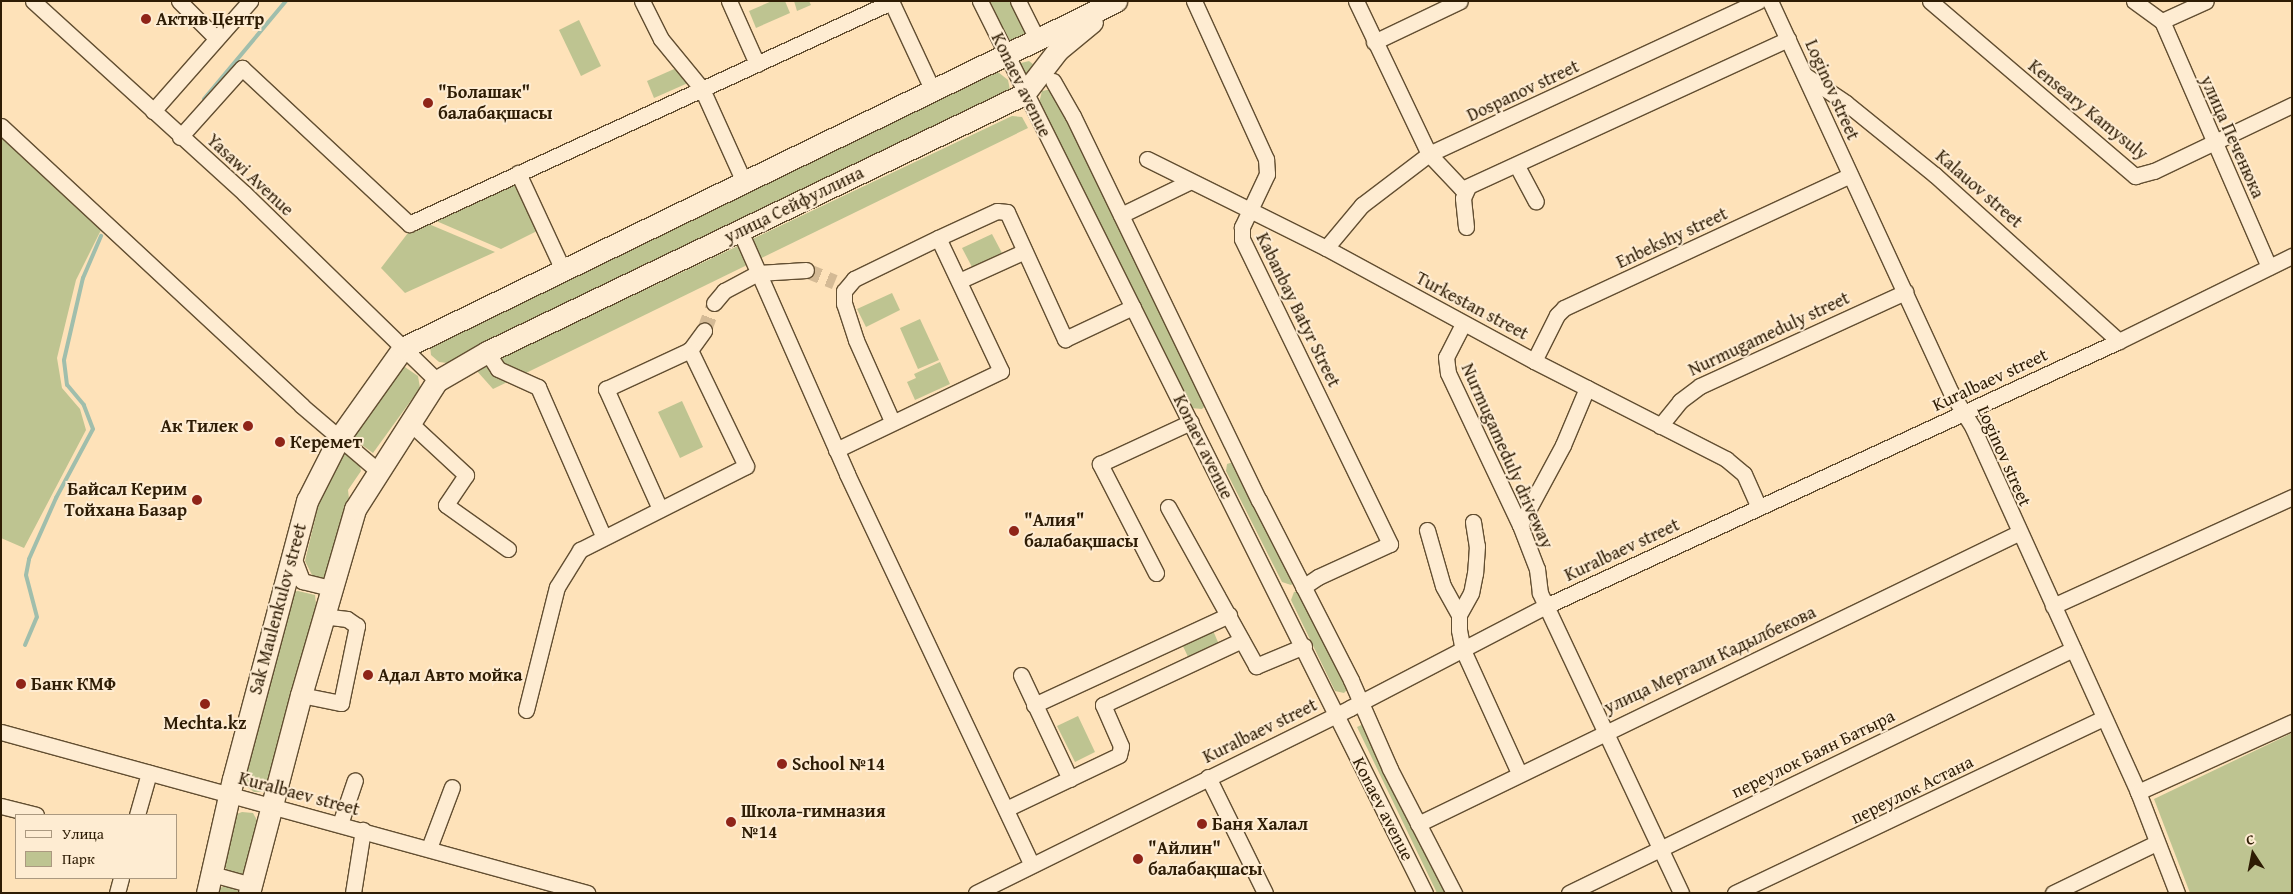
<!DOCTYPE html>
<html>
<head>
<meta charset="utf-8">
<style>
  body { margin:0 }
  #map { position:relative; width:2293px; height:894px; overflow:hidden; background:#fee2b9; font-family:"Gentium Book Plus",serif }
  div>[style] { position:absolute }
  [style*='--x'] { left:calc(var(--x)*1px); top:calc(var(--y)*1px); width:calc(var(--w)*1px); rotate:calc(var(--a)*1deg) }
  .green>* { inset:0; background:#bec491 }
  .stream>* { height:4px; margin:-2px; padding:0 2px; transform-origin:2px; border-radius:2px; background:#a0beac }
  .street-tunnel>* { height:15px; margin-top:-7.5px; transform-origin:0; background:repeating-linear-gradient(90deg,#d4ba95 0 15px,transparent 0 23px) }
  .roads { filter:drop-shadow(1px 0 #624e31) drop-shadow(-1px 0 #624e31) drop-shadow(0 1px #624e31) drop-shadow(0 -1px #624e31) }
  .street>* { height:15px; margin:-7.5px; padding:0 7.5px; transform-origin:7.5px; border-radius:7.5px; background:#feecd2 }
  .secondary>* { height:21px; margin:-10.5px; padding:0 10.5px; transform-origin:10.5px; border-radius:10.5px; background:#feecd2 }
  .dots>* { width:14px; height:14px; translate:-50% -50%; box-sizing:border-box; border:2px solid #feecd2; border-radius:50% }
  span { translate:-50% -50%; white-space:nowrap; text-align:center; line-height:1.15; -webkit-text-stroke:4px #feecd2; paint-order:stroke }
  .poi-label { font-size:18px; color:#2e1c04; font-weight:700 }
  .left { translate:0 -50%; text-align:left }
  .right { translate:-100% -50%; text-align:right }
  .street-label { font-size:18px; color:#2e1c04 }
  .frame { position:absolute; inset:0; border:2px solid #2e1c04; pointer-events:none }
  .legend { position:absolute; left:15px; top:814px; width:162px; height:65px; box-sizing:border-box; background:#feecd2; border:1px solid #ab9980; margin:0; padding:6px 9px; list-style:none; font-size:15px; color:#2e1c04 }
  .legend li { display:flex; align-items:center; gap:10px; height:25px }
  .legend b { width:25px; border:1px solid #ab9980 }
  .north { position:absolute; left:2228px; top:829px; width:50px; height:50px; -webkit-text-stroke:4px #feecd2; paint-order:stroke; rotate:349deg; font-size:14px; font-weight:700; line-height:20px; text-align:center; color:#2e1c04 }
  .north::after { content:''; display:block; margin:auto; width:18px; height:22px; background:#2e1c04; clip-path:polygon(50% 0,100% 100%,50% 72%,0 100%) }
</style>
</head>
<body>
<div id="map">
  <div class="green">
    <div style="clip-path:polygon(772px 1px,785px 1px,790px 13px,756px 28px,749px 11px)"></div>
    <div style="clip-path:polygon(794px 1px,809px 1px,811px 5px,797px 11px)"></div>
    <div style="clip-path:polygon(990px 1px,1013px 1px,1027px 32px,1009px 42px)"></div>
    <div style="clip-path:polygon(579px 20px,601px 66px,581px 76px,559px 30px)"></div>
    <div style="clip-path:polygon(1029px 61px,1034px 65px,1029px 79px,1018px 68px,1021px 63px)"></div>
    <div style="clip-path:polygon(681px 66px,688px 83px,654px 98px,647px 81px)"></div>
    <div style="clip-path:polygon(998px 72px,1008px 80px,1010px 90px,447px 363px,439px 362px,431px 355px,430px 346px,571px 275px)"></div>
    <div style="clip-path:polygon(1052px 89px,1208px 403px,1202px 409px,1191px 408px,1186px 403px,1039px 103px,1042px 91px)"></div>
    <div style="clip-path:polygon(1012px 116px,1022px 117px,1028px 128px,493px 389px,476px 370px)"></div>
    <div style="clip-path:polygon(1px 132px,103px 226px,76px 280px,57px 358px,62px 388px,80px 409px,86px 430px,24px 548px,1px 538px)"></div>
    <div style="clip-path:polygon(516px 179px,541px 229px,501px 249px,434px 220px)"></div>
    <div style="clip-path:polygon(424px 222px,495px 252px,405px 293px,381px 268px,411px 229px)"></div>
    <div style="clip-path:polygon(992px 234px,1002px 253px,972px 267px,962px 248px)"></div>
    <div style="clip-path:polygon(892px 293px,900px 310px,866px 327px,857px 309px)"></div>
    <div style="clip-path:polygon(920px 319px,939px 360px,918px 369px,900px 328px)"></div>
    <div style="clip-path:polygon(940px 362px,950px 384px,915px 400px,907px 382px,916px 378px,914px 374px)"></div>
    <div style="clip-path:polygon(399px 363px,418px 376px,420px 388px,373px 453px,351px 437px)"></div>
    <div style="clip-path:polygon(682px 401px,703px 447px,680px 458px,658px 412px)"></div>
    <div style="clip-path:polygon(344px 450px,359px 462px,361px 471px,348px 490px,349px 499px,324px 580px,313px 577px,305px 561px,322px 490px)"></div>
    <div style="clip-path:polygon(1233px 462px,1295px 582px,1291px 585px,1282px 582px,1226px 471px,1227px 464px)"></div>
    <div style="clip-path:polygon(298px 591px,315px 595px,316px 604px,272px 780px,265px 792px,254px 792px,242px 783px,293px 592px)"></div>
    <div style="clip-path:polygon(1301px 591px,1347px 690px,1344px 693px,1335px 691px,1291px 600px,1294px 592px)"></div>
    <div style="clip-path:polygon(1211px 626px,1221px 649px,1191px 663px,1180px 640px)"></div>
    <div style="clip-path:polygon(1078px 716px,1095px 752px,1075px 762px,1057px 726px)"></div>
    <div style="clip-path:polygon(1368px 722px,1453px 893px,1437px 893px,1357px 727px)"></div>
    <div style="clip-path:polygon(2292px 733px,2292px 893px,2190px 893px,2154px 799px)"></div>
    <div style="clip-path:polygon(242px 812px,253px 813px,258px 822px,243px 874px,236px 876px,228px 873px,224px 864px,234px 815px)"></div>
    <div style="clip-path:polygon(230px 885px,240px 893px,217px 893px,219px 888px)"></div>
  </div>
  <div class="stream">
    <div style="--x:204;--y:99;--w:128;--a:-50.1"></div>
    <div style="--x:25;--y:645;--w:30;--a:-67"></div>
    <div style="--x:37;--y:617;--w:43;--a:-104.7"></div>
    <div style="--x:26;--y:575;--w:16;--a:-79"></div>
    <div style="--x:29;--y:559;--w:67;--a:-66.1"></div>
    <div style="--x:56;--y:498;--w:78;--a:-61.8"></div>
    <div style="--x:93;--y:429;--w:26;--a:-111"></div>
    <div style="--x:84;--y:405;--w:26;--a:-130"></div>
    <div style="--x:67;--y:385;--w:25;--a:-97"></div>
    <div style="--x:64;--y:360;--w:84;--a:-77"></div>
    <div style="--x:83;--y:278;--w:46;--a:-66.8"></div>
  </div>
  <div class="street-tunnel">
    <div style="--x:806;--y:270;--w:31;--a:22"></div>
    <div style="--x:704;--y:331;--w:30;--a:-70"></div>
  </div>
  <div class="roads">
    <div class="street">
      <div style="--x:33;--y:1;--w:285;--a:42.3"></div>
      <div style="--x:244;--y:193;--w:269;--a:44.2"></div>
      <div style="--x:179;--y:1;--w:52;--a:45"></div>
      <div style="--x:642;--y:1;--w:42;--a:63.4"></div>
      <div style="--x:661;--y:39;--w:65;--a:50.6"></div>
      <div style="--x:702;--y:89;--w:102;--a:65.7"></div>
      <div style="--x:729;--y:1;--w:69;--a:66"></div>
      <div style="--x:891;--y:1;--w:99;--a:65"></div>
      <div style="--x:980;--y:1;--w:997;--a:63.49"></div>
      <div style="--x:1018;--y:1;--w:42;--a:63.4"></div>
      <div style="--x:1194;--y:1;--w:174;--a:65.5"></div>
      <div style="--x:1266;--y:159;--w:15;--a:86"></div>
      <div style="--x:1267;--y:174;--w:59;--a:115.3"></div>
      <div style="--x:1242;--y:227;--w:12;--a:90"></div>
      <div style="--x:1242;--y:239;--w:339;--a:64.1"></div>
      <div style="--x:1390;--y:544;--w:79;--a:155.4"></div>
      <div style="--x:1318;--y:577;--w:18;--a:146"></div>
      <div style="--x:1356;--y:1;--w:170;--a:64.5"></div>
      <div style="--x:1429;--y:154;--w:48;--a:46.7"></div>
      <div style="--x:1462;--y:189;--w:359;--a:-24.7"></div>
      <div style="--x:1770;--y:1;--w:433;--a:65.2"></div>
      <div style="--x:1952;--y:394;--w:40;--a:58"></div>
      <div style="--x:1973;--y:428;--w:400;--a:65.6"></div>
      <div style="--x:2138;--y:792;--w:108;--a:68.9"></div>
      <div style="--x:1930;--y:1;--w:270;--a:40.5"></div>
      <div style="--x:2135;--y:176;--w:20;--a:-15"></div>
      <div style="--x:2154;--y:171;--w:153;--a:-25.6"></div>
      <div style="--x:2134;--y:1;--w:34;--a:36"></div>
      <div style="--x:2162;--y:21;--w:268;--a:66.5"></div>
      <div style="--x:2162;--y:21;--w:48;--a:-24.4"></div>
      <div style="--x:1374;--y:42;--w:95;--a:-25.5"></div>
      <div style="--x:1806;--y:76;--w:48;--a:34"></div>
      <div style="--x:1846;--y:103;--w:114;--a:39"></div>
      <div style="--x:1935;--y:175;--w:248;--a:42.1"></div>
      <div style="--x:1053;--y:81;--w:40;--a:60.3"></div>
      <div style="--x:1073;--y:116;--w:427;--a:64.2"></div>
      <div style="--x:1259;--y:500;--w:202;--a:62.9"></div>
      <div style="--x:1351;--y:680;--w:97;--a:66.3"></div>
      <div style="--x:1390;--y:769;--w:140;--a:62.7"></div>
      <div style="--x:153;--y:111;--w:147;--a:-48.6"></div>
      <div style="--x:1;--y:126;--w:411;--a:42.9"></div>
      <div style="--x:302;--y:406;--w:99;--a:40.5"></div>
      <div style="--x:180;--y:137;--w:93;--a:-48.1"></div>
      <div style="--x:242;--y:68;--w:229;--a:43"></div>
      <div style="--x:409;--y:224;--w:531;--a:-24.73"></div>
      <div style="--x:1147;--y:159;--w:200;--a:26.4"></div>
      <div style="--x:1326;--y:248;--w:237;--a:28.5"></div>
      <div style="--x:1534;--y:361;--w:216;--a:27"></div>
      <div style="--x:1726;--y:459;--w:23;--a:40"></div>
      <div style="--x:1744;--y:474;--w:35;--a:66"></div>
      <div style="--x:1517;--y:166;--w:40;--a:62"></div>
      <div style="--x:518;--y:173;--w:105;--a:65.1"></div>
      <div style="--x:1121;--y:215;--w:76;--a:-25.9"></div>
      <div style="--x:1466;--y:227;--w:29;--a:-96"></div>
      <div style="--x:1463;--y:198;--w:10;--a:-66"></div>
      <div style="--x:740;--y:231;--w:266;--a:66.2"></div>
      <div style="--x:847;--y:474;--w:430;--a:64.7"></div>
      <div style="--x:1326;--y:248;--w:56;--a:-50.1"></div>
      <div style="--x:1362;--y:205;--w:84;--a:-37.3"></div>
      <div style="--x:1429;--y:154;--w:363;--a:-24.9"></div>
      <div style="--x:959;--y:281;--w:72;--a:-24.4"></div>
      <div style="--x:714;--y:303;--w:16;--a:-50"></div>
      <div style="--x:724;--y:291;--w:38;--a:-28"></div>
      <div style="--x:758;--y:273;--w:48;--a:-3.6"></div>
      <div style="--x:1463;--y:324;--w:37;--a:117"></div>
      <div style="--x:1446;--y:357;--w:16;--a:83"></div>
      <div style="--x:1448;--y:373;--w:168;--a:64.7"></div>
      <div style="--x:1520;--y:525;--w:47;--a:68.9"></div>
      <div style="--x:1537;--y:569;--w:24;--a:83"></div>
      <div style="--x:1540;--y:593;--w:331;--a:64.8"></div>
      <div style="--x:487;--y:352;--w:20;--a:57"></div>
      <div style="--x:498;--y:369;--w:44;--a:24.2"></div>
      <div style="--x:538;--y:387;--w:163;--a:66.4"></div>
      <div style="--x:1534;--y:361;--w:51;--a:-63.4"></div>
      <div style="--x:1557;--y:315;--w:10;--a:-45"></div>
      <div style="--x:1564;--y:308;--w:315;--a:-24.9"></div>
      <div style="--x:892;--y:421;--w:89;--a:-114"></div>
      <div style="--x:856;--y:340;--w:38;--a:-108"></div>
      <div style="--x:844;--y:304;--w:13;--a:-90"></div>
      <div style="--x:844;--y:291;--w:16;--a:-50"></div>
      <div style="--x:854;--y:279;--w:93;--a:-26"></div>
      <div style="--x:938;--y:238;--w:65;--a:-24.6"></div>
      <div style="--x:997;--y:211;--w:10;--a:6"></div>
      <div style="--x:1007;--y:212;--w:140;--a:65.5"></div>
      <div style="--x:1065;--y:339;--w:75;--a:-25.2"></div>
      <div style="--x:409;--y:422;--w:78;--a:42.9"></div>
      <div style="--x:466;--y:475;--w:36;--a:124"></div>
      <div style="--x:446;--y:505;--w:76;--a:35.4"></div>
      <div style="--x:1660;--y:426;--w:32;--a:-51"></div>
      <div style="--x:1680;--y:401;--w:25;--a:-37"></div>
      <div style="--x:1700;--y:386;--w:226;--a:-24.6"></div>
      <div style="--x:836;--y:450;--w:183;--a:-25.6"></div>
      <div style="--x:1001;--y:371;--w:147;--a:-115.3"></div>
      <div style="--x:1168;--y:507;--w:182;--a:61"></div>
      <div style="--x:1256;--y:666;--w:52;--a:-22.6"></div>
      <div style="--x:660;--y:509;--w:132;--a:-114.2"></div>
      <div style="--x:606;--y:389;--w:93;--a:-24.9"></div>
      <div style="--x:690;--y:350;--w:24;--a:-54"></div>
      <div style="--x:1473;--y:522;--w:24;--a:81"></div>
      <div style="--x:1477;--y:546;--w:27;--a:94"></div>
      <div style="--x:1475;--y:573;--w:20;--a:101"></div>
      <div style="--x:1471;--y:593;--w:25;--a:119"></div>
      <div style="--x:1459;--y:615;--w:15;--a:90"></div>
      <div style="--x:1459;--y:630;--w:20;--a:79"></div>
      <div style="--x:1463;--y:650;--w:135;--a:65.5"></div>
      <div style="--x:1520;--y:525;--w:91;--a:-61.7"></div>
      <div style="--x:1563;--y:445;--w:62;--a:-67.2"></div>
      <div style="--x:1427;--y:530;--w:58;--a:74.1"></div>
      <div style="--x:1443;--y:586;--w:33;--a:61"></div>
      <div style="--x:293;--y:557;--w:26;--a:69"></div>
      <div style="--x:302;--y:581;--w:30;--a:14"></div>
      <div style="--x:1156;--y:573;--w:123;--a:-117.2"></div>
      <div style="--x:1100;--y:464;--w:100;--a:-24.8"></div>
      <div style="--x:2053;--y:606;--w:263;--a:-24.5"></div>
      <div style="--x:1021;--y:675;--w:115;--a:64.8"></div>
      <div style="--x:301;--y:695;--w:41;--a:11.3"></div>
      <div style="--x:341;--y:703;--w:79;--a:-78.3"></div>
      <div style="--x:357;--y:626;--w:12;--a:-145"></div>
      <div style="--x:347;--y:619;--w:23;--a:-173"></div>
      <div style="--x:1034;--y:705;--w:215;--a:-24.8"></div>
      <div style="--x:526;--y:710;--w:127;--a:-75.9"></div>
      <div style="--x:557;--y:587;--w:44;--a:-58.1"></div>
      <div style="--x:580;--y:550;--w:186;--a:-26.8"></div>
      <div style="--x:746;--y:466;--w:129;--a:-115.8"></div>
      <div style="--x:1;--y:732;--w:608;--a:15.36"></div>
      <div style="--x:1208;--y:777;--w:129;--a:63.8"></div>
      <div style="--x:2138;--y:792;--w:169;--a:-24.4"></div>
      <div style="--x:1;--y:806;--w:36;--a:14"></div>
      <div style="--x:1006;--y:809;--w:125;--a:-25.5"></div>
      <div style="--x:1119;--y:755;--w:9;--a:-77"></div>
      <div style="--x:1121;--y:746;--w:45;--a:-113.7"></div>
      <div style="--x:1103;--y:705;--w:153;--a:-25.1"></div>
      <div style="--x:137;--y:815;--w:44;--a:-74.1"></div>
      <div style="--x:340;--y:824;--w:46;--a:-71.2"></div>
      <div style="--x:1418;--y:824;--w:667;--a:-25.87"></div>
      <div style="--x:429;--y:848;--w:65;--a:-69.3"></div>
      <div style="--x:212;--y:874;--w:41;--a:15.4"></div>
      <div style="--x:117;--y:893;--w:16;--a:-75"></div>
      <div style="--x:353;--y:893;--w:64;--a:-81"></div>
      <div style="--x:976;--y:893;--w:417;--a:-26.3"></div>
      <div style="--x:1350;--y:708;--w:221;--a:-27.5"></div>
      <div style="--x:1546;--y:606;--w:631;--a:-24.82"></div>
      <div style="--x:2119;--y:341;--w:193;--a:-26.2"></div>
      <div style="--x:1569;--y:893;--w:560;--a:-25.83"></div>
      <div style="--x:1735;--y:893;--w:408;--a:-25.4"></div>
      <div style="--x:2053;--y:893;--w:114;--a:-25.9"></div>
    </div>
    <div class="secondary">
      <div style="--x:207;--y:893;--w:117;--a:-77.2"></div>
      <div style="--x:233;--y:779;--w:288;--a:-75.1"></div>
      <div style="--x:307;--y:501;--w:71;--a:-63.1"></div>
      <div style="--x:339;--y:438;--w:110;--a:-54.6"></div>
      <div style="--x:403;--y:348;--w:793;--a:-25.95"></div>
      <div style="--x:249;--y:893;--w:205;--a:-75.3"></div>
      <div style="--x:301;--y:695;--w:194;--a:-73.8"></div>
      <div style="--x:355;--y:509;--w:152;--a:-57.4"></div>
      <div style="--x:437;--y:381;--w:58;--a:-30.1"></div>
      <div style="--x:487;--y:352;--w:596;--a:-25.66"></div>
      <div style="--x:1024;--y:94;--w:56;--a:-52.3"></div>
      <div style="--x:1058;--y:50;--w:44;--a:-39.5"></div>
    </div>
  </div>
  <div class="dots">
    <div style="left:146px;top:19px;background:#8f2418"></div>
    <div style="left:428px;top:103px;background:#8f2418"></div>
    <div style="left:248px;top:426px;background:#8f2418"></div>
    <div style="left:280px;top:442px;background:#8f2418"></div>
    <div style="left:197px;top:500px;background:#8f2418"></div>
    <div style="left:1014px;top:531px;background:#8f2418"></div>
    <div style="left:368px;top:675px;background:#8f2418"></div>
    <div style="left:21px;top:684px;background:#8f2418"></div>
    <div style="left:205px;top:704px;background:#8f2418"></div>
    <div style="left:782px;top:764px;background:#8f2418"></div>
    <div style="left:731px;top:822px;background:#8f2418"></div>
    <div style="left:1202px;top:824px;background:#8f2418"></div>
    <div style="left:1138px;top:859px;background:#8f2418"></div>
  </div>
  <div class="poi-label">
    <span class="left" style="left:156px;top:19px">Актив Центр</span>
    <span class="left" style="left:438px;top:103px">"Болашак"<br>балабақшасы</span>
    <span class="right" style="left:238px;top:426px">Ак Тилек</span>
    <span class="left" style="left:290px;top:442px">Керемет</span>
    <span class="right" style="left:187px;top:500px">Байсал Керим<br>Тойхана Базар</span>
    <span class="left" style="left:1024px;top:531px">"Алия"<br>балабақшасы</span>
    <span class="left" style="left:378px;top:675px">Адал Авто мойка</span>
    <span class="left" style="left:31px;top:684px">Банк КМФ</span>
    <span style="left:205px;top:723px">Mechta.kz</span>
    <span class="left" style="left:792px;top:764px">School №14</span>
    <span class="left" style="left:741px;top:822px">Школа-гимназия<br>№14</span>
    <span class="left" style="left:1212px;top:824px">Баня Халал</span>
    <span class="left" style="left:1148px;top:859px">"Айлин"<br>балабақшасы</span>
  </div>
  <div class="street-label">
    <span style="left:1021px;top:85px;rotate:64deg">Konaev avenue</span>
    <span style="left:1832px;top:90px;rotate:66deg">Loginov street</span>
    <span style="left:1523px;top:91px;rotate:-25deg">Dospanov street</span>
    <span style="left:2088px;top:110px;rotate:39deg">Kenseary Kamysuly</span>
    <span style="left:2232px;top:137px;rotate:66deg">улица Печенюка</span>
    <span style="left:250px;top:175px;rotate:43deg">Yasawi Avenue</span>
    <span style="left:1979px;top:189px;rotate:41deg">Kalauov street</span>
    <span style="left:794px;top:205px;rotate:-26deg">улица Сейфуллина</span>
    <span style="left:1672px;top:238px;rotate:-25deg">Enbekshy street</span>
    <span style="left:1472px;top:306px;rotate:28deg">Turkestan street</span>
    <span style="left:1298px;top:310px;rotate:64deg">Kabanbay Batyr Street</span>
    <span style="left:1769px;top:334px;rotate:-25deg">Nurmugameduly street</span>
    <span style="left:1990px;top:380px;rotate:-25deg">Kuralbaev street</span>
    <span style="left:1203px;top:447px;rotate:64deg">Konaev avenue</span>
    <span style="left:1507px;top:456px;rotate:66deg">Nurmugameduly driveway</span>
    <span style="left:2004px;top:456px;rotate:66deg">Loginov street</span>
    <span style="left:1622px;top:550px;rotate:-25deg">Kuralbaev street</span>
    <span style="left:278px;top:609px;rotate:-75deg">Sak Maulenkulov street</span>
    <span style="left:1710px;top:660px;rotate:-25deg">улица Мергали Кадылбекова</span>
    <span style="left:1260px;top:731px;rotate:-26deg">Kuralbaev street</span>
    <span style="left:1813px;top:754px;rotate:-26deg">переулок Баян Батыра</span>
    <span style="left:1912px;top:790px;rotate:-26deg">переулок Астана</span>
    <span style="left:299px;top:794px;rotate:15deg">Kuralbaev street</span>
    <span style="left:1383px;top:809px;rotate:63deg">Konaev avenue</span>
  </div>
  <div class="frame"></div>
  <ul class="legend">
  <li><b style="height:6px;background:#feecd2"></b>Улица</li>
  <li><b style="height:14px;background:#bec491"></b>Парк</li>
  </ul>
  <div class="north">С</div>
</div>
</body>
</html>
